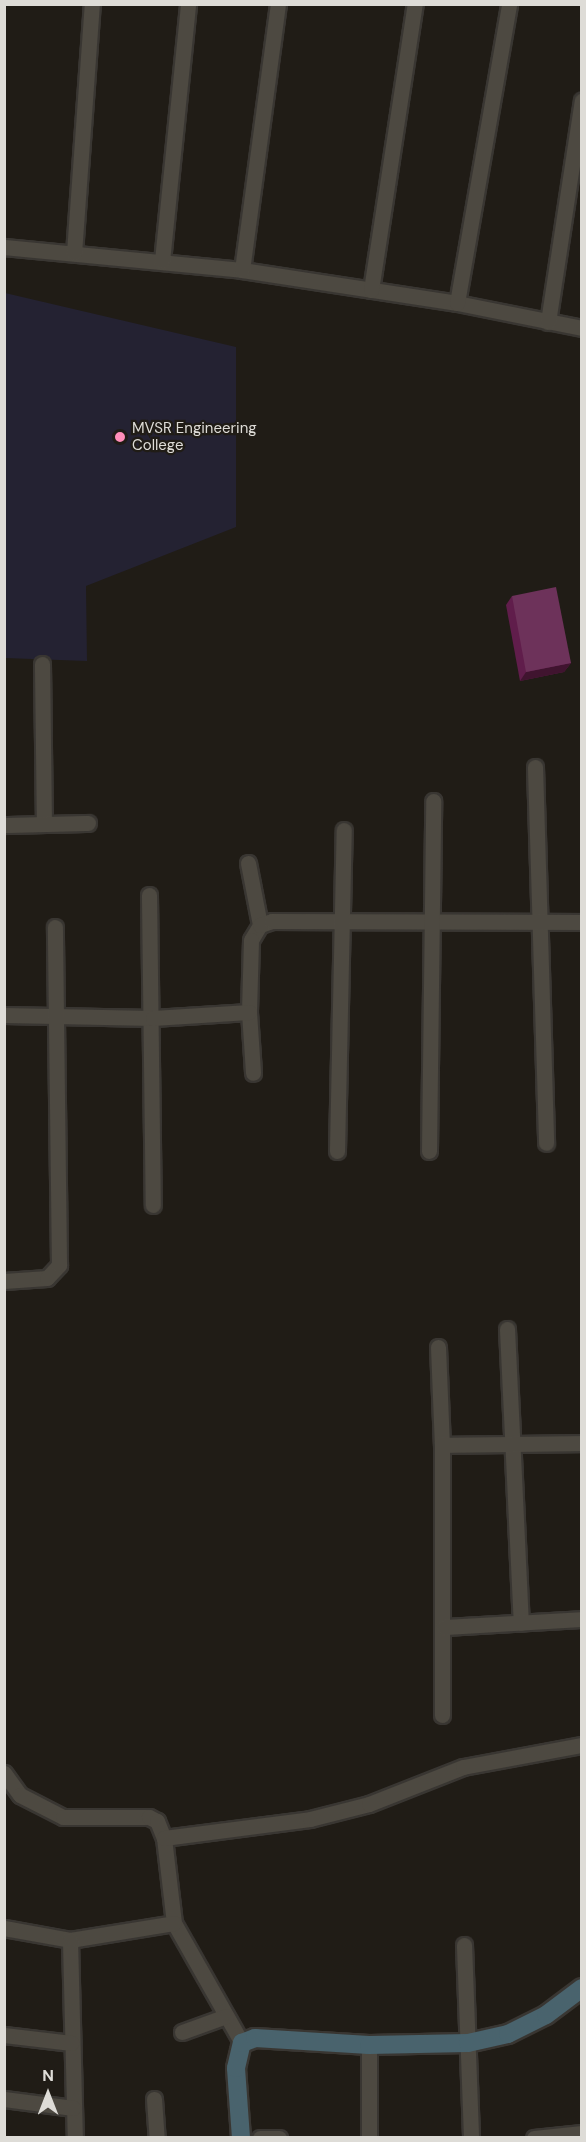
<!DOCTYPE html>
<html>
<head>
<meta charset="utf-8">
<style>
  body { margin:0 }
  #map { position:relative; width:586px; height:2142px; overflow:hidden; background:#201c16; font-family:"DM Sans",sans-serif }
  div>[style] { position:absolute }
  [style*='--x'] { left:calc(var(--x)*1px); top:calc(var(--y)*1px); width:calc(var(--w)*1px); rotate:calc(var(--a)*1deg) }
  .education>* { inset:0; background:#242232 }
  .roads { filter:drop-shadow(2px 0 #393632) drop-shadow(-2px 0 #393632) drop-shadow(0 2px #393632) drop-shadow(0 -2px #393632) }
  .street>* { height:15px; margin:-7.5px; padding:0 7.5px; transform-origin:7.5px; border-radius:7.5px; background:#4d4941 }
  .secondary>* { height:18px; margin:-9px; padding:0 9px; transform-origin:9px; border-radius:9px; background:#49636d }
  .wall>* { inset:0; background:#601d4b }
  .shaded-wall>* { inset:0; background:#40142f }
  .building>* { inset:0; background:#6d325a }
  .dots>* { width:16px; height:16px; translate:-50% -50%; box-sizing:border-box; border:3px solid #201c16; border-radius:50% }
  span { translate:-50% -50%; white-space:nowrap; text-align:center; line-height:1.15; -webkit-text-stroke:4.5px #201c16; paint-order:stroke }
  .poi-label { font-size:15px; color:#dedcd7 }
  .left { translate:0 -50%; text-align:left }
  .frame { position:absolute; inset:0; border:6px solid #dedcd7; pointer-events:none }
  .north { position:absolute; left:18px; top:2064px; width:60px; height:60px; -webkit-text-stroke:4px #201c16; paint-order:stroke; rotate:0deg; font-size:16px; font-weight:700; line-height:24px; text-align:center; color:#dedcd7 }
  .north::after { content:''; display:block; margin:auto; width:21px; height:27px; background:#dedcd7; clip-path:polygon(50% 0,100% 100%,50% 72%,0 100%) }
</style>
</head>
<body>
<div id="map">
  <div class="education">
    <div style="clip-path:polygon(5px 293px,236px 347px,236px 527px,86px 586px,87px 661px,5px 658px)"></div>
  </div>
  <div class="roads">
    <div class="street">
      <div style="--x:4;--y:247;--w:239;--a:5.5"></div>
      <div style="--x:242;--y:270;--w:218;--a:8.7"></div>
      <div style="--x:457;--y:303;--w:127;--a:11.3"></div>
      <div style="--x:74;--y:253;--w:250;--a:-85.9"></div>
      <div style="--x:162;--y:261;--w:258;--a:-84.2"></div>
      <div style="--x:242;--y:270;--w:268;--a:-82.3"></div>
      <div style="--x:371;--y:290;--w:289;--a:-81.3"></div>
      <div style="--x:457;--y:303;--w:303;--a:-80.1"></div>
      <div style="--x:548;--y:322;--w:224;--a:-81.3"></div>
      <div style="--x:42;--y:664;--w:160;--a:89.3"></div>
      <div style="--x:535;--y:767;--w:376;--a:88.3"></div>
      <div style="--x:4;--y:825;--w:84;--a:-1.4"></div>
      <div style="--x:248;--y:863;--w:63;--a:79"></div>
      <div style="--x:260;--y:925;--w:17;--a:121"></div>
      <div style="--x:251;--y:940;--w:72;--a:91.6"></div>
      <div style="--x:249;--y:1012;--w:61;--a:86.2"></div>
      <div style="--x:149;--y:895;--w:310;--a:89.3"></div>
      <div style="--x:260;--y:925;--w:13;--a:-18"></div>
      <div style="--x:272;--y:921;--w:310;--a:0.2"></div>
      <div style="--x:4;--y:1015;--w:149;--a:1.2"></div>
      <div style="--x:153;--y:1018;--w:96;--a:-3.6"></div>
      <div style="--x:337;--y:1151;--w:321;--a:-88.8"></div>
      <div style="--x:429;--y:1151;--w:350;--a:-89.3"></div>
      <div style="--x:4;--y:1281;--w:43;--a:-4"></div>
      <div style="--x:47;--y:1278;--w:18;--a:-47"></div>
      <div style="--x:59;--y:1265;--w:338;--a:-90.7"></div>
      <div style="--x:507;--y:1329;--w:294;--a:87.3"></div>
      <div style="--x:438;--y:1347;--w:98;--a:87.7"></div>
      <div style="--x:442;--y:1445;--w:140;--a:-0.8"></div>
      <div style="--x:442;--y:1445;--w:270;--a:90"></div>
      <div style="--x:444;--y:1627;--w:138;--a:-3.3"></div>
      <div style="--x:4;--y:1773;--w:27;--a:54"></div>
      <div style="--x:20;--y:1795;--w:48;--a:27.1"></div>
      <div style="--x:63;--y:1817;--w:86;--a:0"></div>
      <div style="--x:149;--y:1817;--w:9;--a:27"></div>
      <div style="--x:157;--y:1821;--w:18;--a:68"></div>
      <div style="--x:164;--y:1838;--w:86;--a:83.3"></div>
      <div style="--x:174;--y:1923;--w:138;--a:60.5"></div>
      <div style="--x:164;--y:1838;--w:147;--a:-7.4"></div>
      <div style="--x:310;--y:1819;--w:61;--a:-14.3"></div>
      <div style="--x:369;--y:1804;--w:101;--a:-21.5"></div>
      <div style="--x:463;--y:1767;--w:121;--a:-10.5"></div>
      <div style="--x:4;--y:1928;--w:67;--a:10.3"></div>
      <div style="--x:70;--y:1940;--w:105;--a:-9.3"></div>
      <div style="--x:70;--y:1940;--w:198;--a:88.6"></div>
      <div style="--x:464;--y:1945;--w:193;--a:87.9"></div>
      <div style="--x:182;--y:2032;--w:47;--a:-20"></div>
      <div style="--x:4;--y:2035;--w:68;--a:6.7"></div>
      <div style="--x:369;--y:2045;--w:93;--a:90"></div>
      <div style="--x:4;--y:2099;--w:70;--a:7.4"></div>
      <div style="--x:154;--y:2099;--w:39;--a:86"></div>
      <div style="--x:260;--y:2138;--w:19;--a:0"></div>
      <div style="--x:534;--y:2138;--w:48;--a:-5.9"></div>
    </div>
    <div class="secondary">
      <div style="--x:241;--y:2138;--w:70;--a:-94.1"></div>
      <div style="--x:236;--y:2068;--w:26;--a:-77"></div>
      <div style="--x:242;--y:2043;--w:14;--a:-21"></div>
      <div style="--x:255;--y:2038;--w:114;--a:3.5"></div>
      <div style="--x:369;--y:2045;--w:99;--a:-1.2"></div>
      <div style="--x:468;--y:2043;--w:41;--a:-12.7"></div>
      <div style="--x:508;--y:2034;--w:42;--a:-26.6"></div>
      <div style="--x:546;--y:2015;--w:45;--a:-36.9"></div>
    </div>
  </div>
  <div class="wall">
    <div style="clip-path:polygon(512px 596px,571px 663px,564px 672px,520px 681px,506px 605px)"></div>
  </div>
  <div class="shaded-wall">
    <div style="clip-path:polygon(571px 663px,564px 672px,520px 681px,526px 672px)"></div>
  </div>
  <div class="building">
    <div style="clip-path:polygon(556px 587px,571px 663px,526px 672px,512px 596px)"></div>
  </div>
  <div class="dots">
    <div style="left:120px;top:437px;background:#ff8eb9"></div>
  </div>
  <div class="poi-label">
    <span class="left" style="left:132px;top:437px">MVSR Engineering<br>College</span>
  </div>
  <div class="frame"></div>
  <div class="north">N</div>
</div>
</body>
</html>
